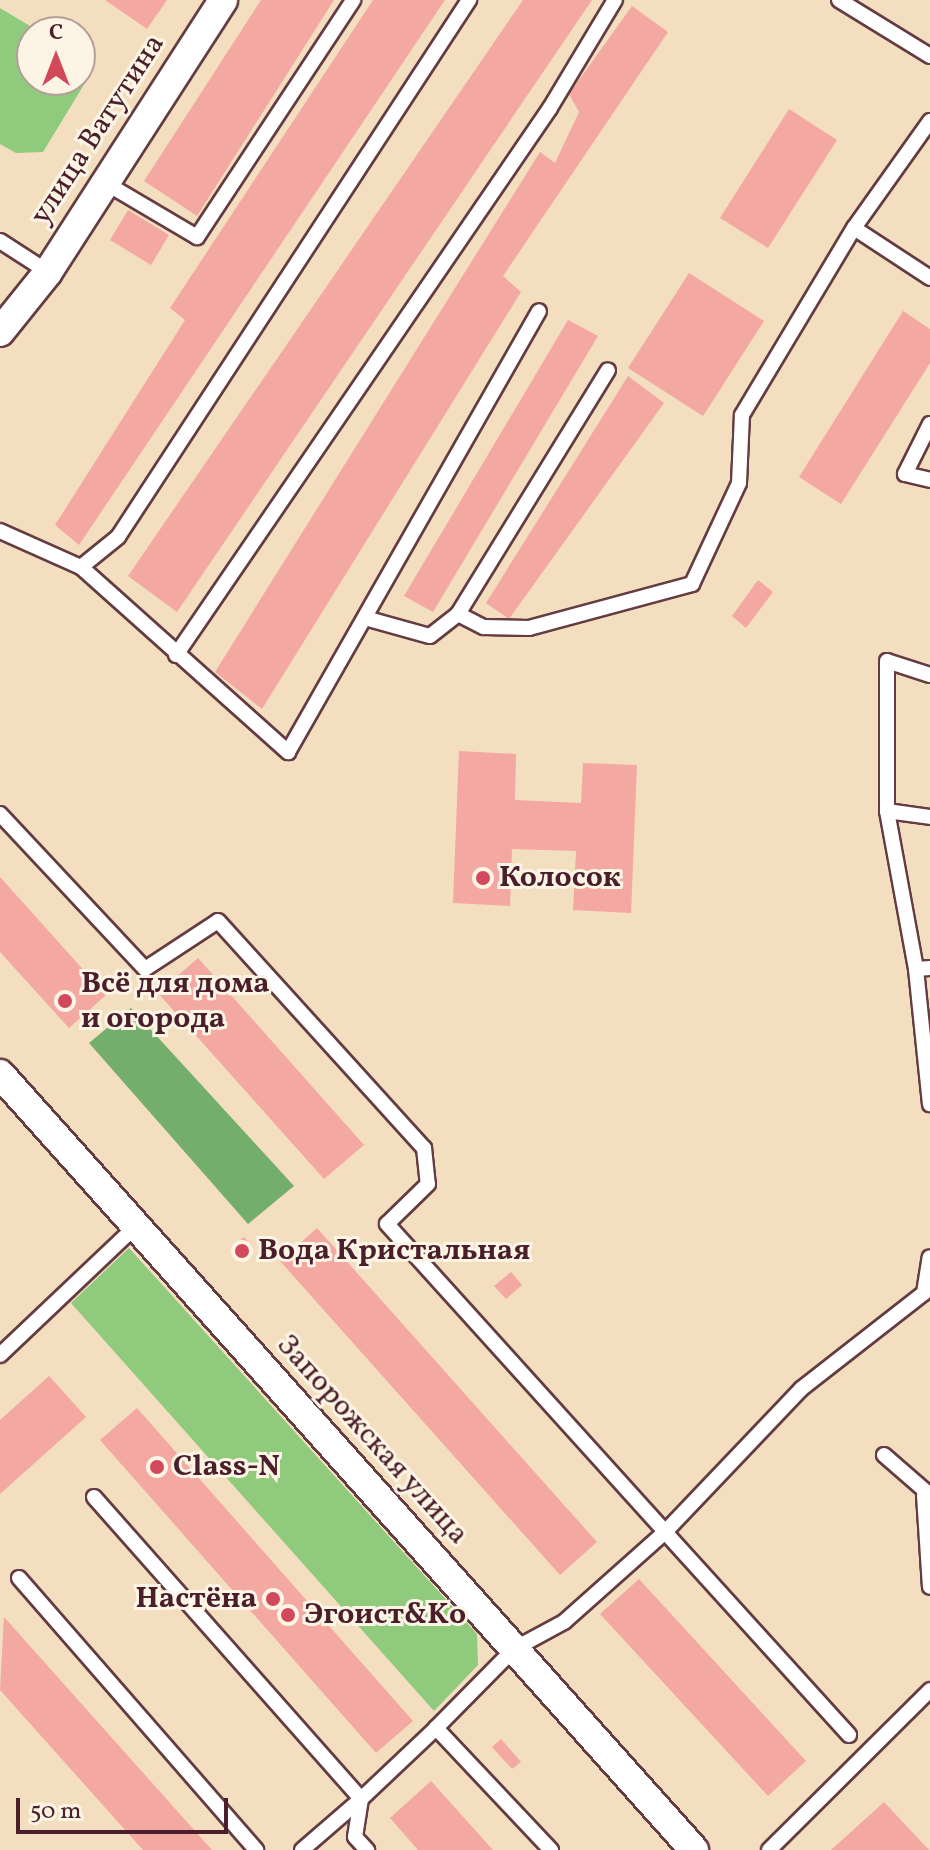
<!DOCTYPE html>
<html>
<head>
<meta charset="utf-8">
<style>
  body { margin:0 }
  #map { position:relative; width:930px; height:1850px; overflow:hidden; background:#f4dec0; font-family:Vollkorn,serif }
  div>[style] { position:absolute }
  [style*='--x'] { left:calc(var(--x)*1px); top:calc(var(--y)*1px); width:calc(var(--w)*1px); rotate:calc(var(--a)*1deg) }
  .green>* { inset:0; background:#90ca7d }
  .forest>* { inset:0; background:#74ae6c }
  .building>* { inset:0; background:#f3a8a2 }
  .roads { filter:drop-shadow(2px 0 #643c41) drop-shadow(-2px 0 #643c41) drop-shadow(0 2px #643c41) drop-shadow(0 -2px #643c41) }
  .service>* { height:14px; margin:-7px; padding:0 7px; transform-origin:7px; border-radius:7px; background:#fff }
  .minor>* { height:28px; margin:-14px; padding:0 14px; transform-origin:14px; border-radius:14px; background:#fff }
  .dots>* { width:22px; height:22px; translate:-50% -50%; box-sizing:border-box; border:4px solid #fcf5e5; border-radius:50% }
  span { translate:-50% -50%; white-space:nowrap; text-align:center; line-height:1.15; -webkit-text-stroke:6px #fcf5e5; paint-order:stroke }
  .street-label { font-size:30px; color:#4a1f2b }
  .poi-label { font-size:30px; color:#4a1f2b; font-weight:700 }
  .left { translate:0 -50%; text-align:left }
  .right { translate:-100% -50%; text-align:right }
  .north { position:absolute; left:16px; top:16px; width:80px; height:80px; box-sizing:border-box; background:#fcf5e5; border:2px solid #b59f9b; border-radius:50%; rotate:0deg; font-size:22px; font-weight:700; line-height:32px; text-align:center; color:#4a1f2b }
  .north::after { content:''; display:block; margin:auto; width:28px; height:36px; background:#d1495b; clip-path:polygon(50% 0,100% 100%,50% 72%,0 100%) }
  .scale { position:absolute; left:16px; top:1798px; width:212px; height:36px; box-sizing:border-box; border:4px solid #4a1f2b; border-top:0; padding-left:10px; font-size:24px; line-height:28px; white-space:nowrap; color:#4a1f2b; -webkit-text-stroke:6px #fcf5e5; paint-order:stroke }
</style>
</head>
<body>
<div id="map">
  <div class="green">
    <div style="clip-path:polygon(0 8px,40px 32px,32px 32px,32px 80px,80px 80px,83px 58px,88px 78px,43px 152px,16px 153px,0 144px)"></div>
    <div style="clip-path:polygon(129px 1248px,477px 1634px,478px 1665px,434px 1711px,71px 1303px)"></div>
  </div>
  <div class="forest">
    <div style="clip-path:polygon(131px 1008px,294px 1186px,248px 1224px,89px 1043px)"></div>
  </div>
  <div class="building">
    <div style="clip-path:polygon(105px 0,167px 0,147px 29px)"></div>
    <div style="clip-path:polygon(261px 0,334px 0,197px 216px,144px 181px)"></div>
    <div style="clip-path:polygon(373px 0,445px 0,79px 545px,55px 525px,185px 320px,170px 308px)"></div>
    <div style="clip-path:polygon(523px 0,592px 0,177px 612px,128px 576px)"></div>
    <div style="clip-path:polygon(632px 6px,668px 32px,503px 276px,521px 292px,262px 709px,215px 672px,540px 152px,555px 163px,579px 112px,569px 94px)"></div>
    <div style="clip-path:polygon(789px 109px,837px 140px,768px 248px,720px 218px)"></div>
    <div style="clip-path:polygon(128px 210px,169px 235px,151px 265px,110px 240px)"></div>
    <div style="clip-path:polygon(689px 273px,764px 321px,703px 416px,628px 368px)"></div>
    <div style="clip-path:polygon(903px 311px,930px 329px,930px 363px,841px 504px,799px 477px)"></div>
    <div style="clip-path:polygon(568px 320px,598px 336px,433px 612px,404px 596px)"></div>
    <div style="clip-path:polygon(628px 376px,664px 403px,509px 619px,486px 603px)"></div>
    <div style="clip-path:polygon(758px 580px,773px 592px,746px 628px,732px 616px)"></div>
    <div style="clip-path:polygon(459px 751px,516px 754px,515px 800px,581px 803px,583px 763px,637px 765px,631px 913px,573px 910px,576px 851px,512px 849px,510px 906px,453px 903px)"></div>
    <div style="clip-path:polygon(0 877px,106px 995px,69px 1028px,0 952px)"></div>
    <div style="clip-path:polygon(198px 958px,364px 1145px,324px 1179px,158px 993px)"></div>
    <div style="clip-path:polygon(317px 1228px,597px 1542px,560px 1575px,280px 1261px)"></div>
    <div style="clip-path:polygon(244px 1237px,253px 1247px,242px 1257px,233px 1246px)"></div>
    <div style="clip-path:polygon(511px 1272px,522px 1285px,506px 1299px,494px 1286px)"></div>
    <div style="clip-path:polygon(49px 1376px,86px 1417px,0 1494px,0 1420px)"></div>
    <div style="clip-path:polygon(137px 1408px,413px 1721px,376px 1753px,100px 1440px)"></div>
    <div style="clip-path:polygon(639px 1579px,806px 1761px,768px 1796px,600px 1614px)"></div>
    <div style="clip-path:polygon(4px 1617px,212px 1850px,143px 1850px,0 1690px)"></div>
    <div style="clip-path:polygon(501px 1739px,521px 1762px,512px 1769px,492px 1747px)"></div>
    <div style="clip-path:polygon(431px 1781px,493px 1850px,418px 1850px,390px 1818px)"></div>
    <div style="clip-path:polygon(884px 1802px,929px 1850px,831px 1850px)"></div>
  </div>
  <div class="roads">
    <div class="service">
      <div style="--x:839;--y:0;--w:107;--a:31.6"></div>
      <div style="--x:930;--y:121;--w:131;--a:125.4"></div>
      <div style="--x:854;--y:228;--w:91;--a:33.3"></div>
      <div style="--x:104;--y:182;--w:108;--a:30.6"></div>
      <div style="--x:197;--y:237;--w:284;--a:-56.6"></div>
      <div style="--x:0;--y:241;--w:57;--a:32.9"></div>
      <div style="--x:930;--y:424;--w:56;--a:116.6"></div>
      <div style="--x:905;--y:474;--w:26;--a:13"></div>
      <div style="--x:0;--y:531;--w:89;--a:24"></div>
      <div style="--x:81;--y:567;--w:278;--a:41.8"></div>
      <div style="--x:288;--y:752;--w:507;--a:-60.35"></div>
      <div style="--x:81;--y:567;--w:48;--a:-39"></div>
      <div style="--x:118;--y:537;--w:642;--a:-56.83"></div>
      <div style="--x:458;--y:614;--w:29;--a:27"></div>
      <div style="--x:484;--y:627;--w:45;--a:1.3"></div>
      <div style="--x:529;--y:628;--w:169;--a:-15.1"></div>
      <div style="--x:692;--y:584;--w:111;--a:-65"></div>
      <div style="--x:739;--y:483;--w:68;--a:-87.5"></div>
      <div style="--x:742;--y:415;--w:218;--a:-59.1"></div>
      <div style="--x:365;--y:618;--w:67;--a:15.5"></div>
      <div style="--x:430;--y:636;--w:36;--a:-38"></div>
      <div style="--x:458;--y:614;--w:286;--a:-58.4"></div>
      <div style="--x:176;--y:655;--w:663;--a:-55.64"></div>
      <div style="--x:550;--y:108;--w:126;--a:-59"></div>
      <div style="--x:930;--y:675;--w:45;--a:-162"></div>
      <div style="--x:887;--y:661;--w:150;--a:90"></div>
      <div style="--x:887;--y:811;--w:161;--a:79.6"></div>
      <div style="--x:916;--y:969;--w:14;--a:-4"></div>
      <div style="--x:887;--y:811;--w:43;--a:7.9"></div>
      <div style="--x:0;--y:814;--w:212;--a:46.9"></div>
      <div style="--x:145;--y:969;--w:87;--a:-33.3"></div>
      <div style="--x:218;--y:921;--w:307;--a:47.8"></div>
      <div style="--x:424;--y:1148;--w:36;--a:84"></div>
      <div style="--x:428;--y:1184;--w:57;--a:135.7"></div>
      <div style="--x:387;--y:1224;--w:415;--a:47.9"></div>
      <div style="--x:665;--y:1532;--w:197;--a:-46.4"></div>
      <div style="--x:801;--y:1389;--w:156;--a:-38"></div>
      <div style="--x:924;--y:1293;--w:36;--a:-81"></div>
      <div style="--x:916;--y:969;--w:136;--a:84.1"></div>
      <div style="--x:0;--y:1355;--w:187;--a:-43.5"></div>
      <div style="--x:884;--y:1455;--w:61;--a:41"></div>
      <div style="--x:924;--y:1495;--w:92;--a:86.3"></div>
      <div style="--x:94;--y:1497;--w:403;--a:48.5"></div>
      <div style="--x:361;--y:1799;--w:103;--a:-43.4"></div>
      <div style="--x:19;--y:1578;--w:361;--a:48.9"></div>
      <div style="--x:361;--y:1799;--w:38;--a:99"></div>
      <div style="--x:355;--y:1837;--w:18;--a:47"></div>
      <div style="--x:302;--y:1850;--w:78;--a:-40.8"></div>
      <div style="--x:551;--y:1850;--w:168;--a:-133.3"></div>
      <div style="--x:436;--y:1728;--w:111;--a:-45.4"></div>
      <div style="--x:514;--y:1649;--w:57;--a:-28.4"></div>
      <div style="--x:564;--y:1622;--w:135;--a:-41.7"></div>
      <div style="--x:665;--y:1532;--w:274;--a:47.8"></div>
      <div style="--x:769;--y:1850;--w:227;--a:-44.8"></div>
    </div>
    <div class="minor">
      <div style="--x:0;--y:332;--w:77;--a:-51.3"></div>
      <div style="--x:48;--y:272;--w:323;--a:-57.2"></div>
      <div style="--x:0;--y:1074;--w:1041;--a:48.19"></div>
    </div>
  </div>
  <div class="dots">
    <div style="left:483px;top:878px;background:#d1495b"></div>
    <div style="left:65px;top:1001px;background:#d1495b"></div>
    <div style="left:242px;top:1251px;background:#d1495b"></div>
    <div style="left:157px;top:1467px;background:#d1495b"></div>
    <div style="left:273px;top:1599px;background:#d1495b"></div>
    <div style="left:288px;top:1615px;background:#d1495b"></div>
  </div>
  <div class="street-label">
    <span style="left:98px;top:130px;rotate:-57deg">улица Ватутина</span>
    <span style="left:372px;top:1440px;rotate:48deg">Запорожская улица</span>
  </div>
  <div class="poi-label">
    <span class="left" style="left:499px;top:878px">Колосок</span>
    <span class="left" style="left:81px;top:1001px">Всё для дома<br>и огорода</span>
    <span class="left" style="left:258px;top:1251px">Вода Кристальная</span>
    <span class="left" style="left:173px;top:1467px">Class-N</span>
    <span class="right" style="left:257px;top:1599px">Настёна</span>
    <span class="left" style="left:304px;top:1615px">Эгоист&amp;Kо</span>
  </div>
  <div class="north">С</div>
  <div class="scale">50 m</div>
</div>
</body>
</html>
